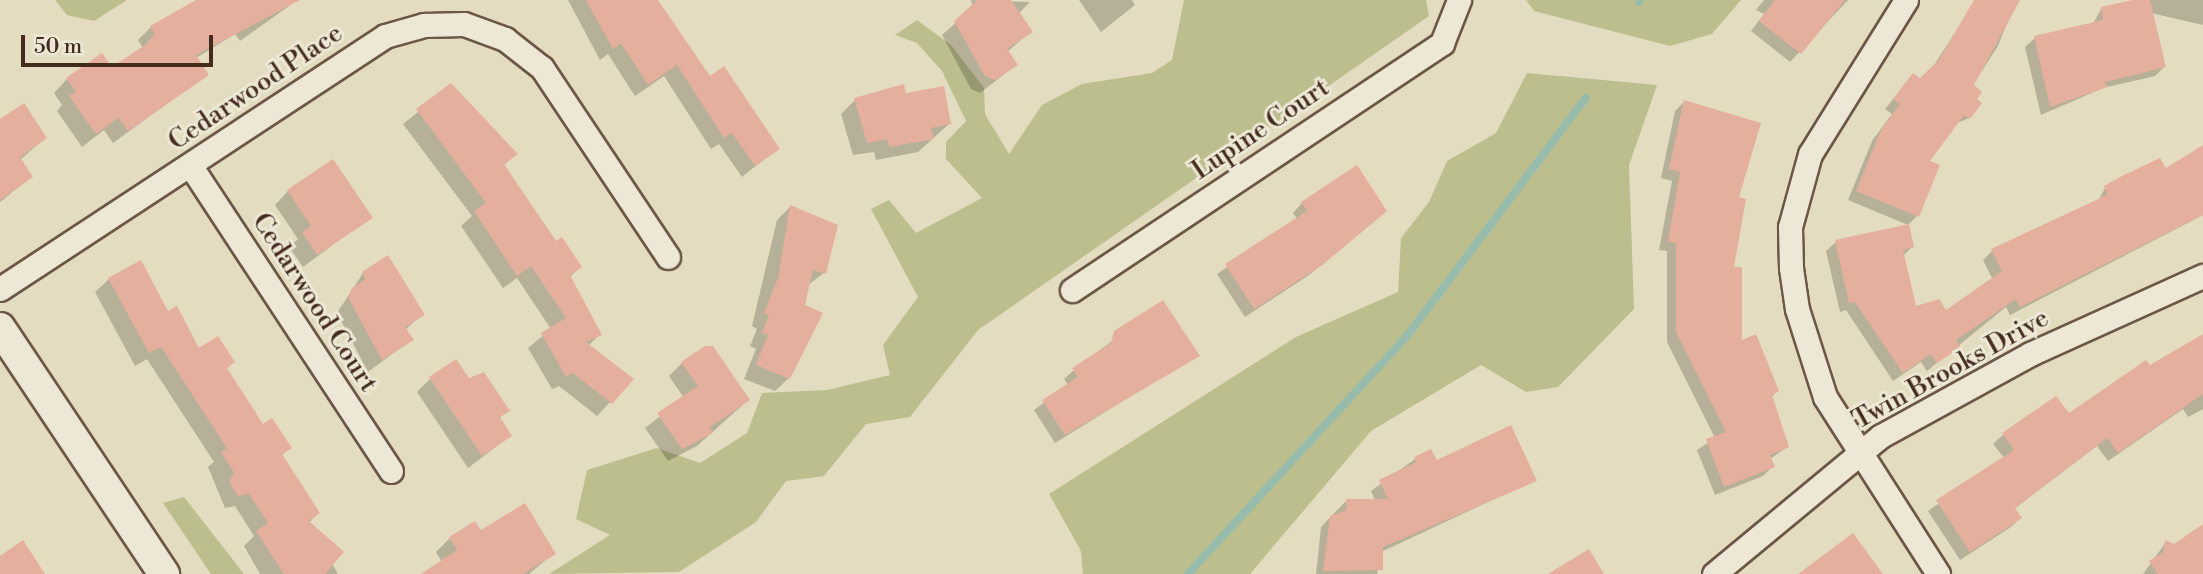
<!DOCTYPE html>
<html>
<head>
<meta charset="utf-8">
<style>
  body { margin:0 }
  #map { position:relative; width:2203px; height:574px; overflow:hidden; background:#e4dcc0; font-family:"Libre Bodoni",serif }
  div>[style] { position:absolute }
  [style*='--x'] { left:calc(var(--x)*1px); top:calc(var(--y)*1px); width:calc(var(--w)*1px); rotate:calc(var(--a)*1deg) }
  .green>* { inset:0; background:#bcbe8d }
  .shadow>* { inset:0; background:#0003 }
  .stream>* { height:8px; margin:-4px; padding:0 4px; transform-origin:4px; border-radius:4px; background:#97bcac }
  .building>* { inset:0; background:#e5af9d }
  .roads { filter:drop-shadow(2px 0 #6c5746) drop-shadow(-2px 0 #6c5746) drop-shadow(0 2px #6c5746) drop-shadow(0 -2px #6c5746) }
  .minor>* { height:23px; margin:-11.5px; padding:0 11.5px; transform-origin:11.5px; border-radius:11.5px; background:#ede8d6 }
  .tertiary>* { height:30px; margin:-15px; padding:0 15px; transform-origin:15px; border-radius:15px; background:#ede8d6 }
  span { translate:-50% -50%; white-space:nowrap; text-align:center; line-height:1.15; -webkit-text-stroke:6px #ede8d6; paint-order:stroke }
  .street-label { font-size:26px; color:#442b1d }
  .scale { position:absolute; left:21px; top:35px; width:192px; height:32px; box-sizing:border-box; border:4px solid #442b1d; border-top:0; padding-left:9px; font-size:21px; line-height:24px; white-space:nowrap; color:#442b1d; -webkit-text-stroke:5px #ede8d6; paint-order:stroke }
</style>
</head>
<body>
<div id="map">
  <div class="green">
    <div style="clip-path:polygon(55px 0,127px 0,94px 21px,67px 15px)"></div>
    <div style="clip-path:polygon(1184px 0,1426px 0,1429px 16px,978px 330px,910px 417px,866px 424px,824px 476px,786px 481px,756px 522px,679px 572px,549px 574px,610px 535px,576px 519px,587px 470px,657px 448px,700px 463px,747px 433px,762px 393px,827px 390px,890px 375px,883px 345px,918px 297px,871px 209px,889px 200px,916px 233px,982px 198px,946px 159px,946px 142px,966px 121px,942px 71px,917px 43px,895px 35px,917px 20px,951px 45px,984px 88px,985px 114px,1009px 154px,1042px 105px,1082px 84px,1152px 73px,1172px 60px)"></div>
    <div style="clip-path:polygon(1526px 0,1741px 0,1712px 34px,1670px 46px,1534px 11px)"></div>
    <div style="clip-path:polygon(1527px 73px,1657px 85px,1629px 165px,1634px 309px,1558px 387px,1526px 392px,1481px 365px,1371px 431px,1250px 574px,1083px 574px,1081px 551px,1049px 494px,1296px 337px,1398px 292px,1401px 238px,1429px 202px,1447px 161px,1496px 133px)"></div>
    <div style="clip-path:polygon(184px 497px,244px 574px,211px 574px,163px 503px)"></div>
  </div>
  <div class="shadow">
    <div style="clip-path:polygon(198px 0,287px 0,289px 6px,240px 41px,235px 34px,196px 58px,206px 75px,113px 143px,104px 130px,82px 147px,57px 111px,62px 105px,54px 93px,67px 79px,112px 69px,143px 48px,138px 40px,151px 27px)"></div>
    <div style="clip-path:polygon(568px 0,639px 0,778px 148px,742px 177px,719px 144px,711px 149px,664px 76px,635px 96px,608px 54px,600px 60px)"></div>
    <div style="clip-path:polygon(971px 0,1030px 2px,1018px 14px,1030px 32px,1007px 52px,1016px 65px,980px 93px,971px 89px,942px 35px,973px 8px)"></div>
    <div style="clip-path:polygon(1079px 0,1132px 0,1135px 5px,1101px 32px)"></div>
    <div style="clip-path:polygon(1764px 0,1848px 0,1790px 62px,1751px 31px,1764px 14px,1756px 10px)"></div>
    <div style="clip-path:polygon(1976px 0,2016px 0,1998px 46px,1972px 86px,1969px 118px,1955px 124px,1927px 162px,1917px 216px,1908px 225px,1848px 200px,1872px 141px,1892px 114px,1885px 109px,1913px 75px,1920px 80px,1931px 70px)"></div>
    <div style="clip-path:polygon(2140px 0,2203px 0,2203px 25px,2151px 13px,2164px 67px,2155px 76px,2103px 88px,2041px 115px,2025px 47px,2035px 38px,2093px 24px,2101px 9px)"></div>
    <div style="clip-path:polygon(450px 86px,516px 154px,503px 166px,555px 244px,580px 267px,569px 278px,600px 334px,588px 346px,631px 380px,597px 416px,559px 386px,552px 389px,528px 348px,551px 329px,517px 278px,503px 288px,461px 226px,472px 216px,403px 124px)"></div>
    <div style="clip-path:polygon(904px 95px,949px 124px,918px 152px,876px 160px,874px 152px,853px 155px,841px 114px,855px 100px)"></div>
    <div style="clip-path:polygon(1684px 102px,1737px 199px,1732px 269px,1740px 343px,1777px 391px,1771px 398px,1787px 447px,1770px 459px,1773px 466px,1763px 476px,1715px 495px,1697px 450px,1715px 438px,1667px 342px,1667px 251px,1659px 250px,1672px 181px,1661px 178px,1675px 111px)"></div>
    <div style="clip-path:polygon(0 122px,45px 138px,20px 160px,31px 177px,0 202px)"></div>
    <div style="clip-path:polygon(2203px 147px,2203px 215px,2010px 315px,2006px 307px,1927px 371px,1921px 362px,1893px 381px,1846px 310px,1840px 312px,1826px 251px,1836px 242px,1912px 247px,1903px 256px,1915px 308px,1946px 312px,1993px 280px,1983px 260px,1992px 251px,2097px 203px,2105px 188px,2166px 170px)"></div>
    <div style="clip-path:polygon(288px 191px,370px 217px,303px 267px,289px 247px,298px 239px,275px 205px)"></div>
    <div style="clip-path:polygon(1302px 203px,1375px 220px,1309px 275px,1245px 317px,1217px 274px,1297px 219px,1293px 213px)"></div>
    <div style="clip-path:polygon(790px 207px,824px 273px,808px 285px,789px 378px,775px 391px,744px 379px,756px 349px,750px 346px,757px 329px,752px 326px,777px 220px)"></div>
    <div style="clip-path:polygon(363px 273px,423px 314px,405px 330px,411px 340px,368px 372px,337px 313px)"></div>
    <div style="clip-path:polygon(109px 279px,168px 313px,199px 351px,226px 369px,263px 427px,289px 448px,281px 456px,318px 513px,309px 523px,338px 574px,260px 574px,244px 546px,254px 536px,235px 506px,225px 508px,208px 467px,214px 462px,147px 359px,135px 366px,95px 292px)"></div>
    <div style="clip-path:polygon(1163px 302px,1197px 355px,1055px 443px,1034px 410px,1068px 385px,1064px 379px,1074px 370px)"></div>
    <div style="clip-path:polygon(2203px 336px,2203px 409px,2188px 417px,2183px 409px,2108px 461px,2097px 446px,2014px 509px,2020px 518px,2011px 527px,1960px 560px,1928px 511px,2004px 458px,1993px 444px,2003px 435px,2055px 398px,2069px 416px)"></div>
    <div style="clip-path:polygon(682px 363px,748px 400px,697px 446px,668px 461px,645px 428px,684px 398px,669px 376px)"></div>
    <div style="clip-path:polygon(431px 378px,468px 380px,507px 410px,499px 419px,510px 436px,468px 468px,417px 392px)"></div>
    <div style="clip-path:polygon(1415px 459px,1535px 480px,1381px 552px,1377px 574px,1316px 574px,1321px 527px,1346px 501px,1375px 500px,1371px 491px)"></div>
    <div style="clip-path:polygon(2203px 526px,2203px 574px,2143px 574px,2166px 542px,2174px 545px)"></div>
    <div style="clip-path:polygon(480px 532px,554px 553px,529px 574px,424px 574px,442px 562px,436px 552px,450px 538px)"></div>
  </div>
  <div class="stream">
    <div style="--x:1639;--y:2;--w:2;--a:-63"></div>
    <div style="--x:1188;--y:574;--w:323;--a:-47.4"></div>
    <div style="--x:1407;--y:336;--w:298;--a:-53.1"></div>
  </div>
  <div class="building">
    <div style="clip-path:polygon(196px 0,300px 0,196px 55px,209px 75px,128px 131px,118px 118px,96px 134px,69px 96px,76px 91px,66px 78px,102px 53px,112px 67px,145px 45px,155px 34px,150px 26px)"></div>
    <div style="clip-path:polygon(586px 0,658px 0,710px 76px,724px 66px,780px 149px,755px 166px,732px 133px,724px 138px,677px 65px,648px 85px,621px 43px,613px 49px)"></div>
    <div style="clip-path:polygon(977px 0,1011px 0,1033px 32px,1007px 49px,1018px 65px,995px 80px,985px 76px,954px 21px)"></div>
    <div style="clip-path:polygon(1775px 0,1845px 0,1801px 54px,1759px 21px)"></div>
    <div style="clip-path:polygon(1974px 0,2020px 0,1974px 85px,1982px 92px,1977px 99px,1982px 103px,1970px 119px,1964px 115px,1930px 161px,1940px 165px,1919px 217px,1856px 191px,1881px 130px,1900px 104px,1893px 99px,1913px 73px,1920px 78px,1939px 60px)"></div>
    <div style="clip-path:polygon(2132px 0,2150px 0,2166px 67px,2105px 82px,2107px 87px,2050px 107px,2034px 36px,2103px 20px,2101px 7px)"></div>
    <div style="clip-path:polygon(451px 83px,518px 154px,504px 164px,556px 241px,562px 237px,582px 267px,570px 275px,602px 335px,586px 342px,634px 379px,612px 404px,573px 373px,566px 377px,541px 333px,566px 318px,531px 266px,517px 276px,474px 211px,486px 203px,416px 109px)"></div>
    <div style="clip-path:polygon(904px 84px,906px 93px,944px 86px,951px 124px,931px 128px,934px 139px,889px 147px,887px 139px,867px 143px,854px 98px)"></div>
    <div style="clip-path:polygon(1684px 100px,1761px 123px,1739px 197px,1746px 199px,1734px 267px,1742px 267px,1742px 340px,1756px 334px,1779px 391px,1772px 395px,1789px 447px,1770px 455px,1775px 467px,1724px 487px,1706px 439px,1726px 432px,1676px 332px,1676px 243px,1668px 241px,1680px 172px,1669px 169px)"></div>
    <div style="clip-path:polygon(24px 103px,47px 138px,20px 157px,33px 177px,0 200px,0 119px)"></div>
    <div style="clip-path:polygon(2203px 145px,2203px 215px,2020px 307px,2016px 299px,1956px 340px,1961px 347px,1937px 363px,1931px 354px,1903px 373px,1855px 302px,1849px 303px,1835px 240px,1909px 224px,1914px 247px,1903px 250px,1916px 306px,1939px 299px,1946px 310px,2002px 271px,1991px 249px,2107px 195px,2104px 186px,2122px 176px,2160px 158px,2166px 168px)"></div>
    <div style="clip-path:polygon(333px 159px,373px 218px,317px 255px,302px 232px,311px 226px,287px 190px)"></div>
    <div style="clip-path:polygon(1357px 165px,1387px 211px,1321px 266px,1254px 309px,1225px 264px,1307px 211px,1301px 202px)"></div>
    <div style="clip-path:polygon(790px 205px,838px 225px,826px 274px,813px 270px,805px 305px,823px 313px,790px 379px,756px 365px,768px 335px,762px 333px,769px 315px,764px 313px,778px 278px)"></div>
    <div style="clip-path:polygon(388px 255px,425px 315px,405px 327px,414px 340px,382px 360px,349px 299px,351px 289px,366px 279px,362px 272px)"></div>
    <div style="clip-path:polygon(141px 260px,168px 311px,177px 306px,199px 348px,218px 336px,235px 362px,227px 368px,263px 424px,272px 418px,292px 448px,282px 454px,320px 513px,309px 521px,344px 552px,325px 574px,284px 574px,256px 531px,268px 523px,249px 494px,238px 496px,229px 482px,234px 473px,221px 452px,227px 448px,161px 347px,149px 353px,108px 278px)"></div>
    <div style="clip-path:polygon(1163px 300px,1200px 356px,1065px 435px,1042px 400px,1078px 377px,1072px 368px,1111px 343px,1114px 331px)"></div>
    <div style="clip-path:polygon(2203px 334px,2203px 394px,2118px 453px,2107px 438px,2015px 508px,2022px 518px,1970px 552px,1936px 500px,2014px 450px,2002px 433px,2056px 396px,2069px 413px,2146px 360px,2150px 365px)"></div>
    <div style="clip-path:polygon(705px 346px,713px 346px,750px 400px,709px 428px,713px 433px,682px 449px,657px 413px,698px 386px,681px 362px)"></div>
    <div style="clip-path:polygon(456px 359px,469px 378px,484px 372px,510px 411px,500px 417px,512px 436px,482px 456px,429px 377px)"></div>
    <div style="clip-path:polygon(1511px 425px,1537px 481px,1383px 547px,1383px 570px,1323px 571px,1330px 516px,1346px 510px,1346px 499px,1388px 499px,1379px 480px,1416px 462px,1414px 457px,1431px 449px,1437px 460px)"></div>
    <div style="clip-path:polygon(525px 503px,556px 554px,523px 574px,421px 574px,457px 550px,449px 537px,475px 521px,481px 530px)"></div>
    <div style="clip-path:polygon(2203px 524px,2203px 574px,2158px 574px,2149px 561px,2163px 552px,2165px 540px,2174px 544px)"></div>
    <div style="clip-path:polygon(1853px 533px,1883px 574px,1798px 574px)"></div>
    <div style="clip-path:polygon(23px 540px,45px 574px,0 574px,0 556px)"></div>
    <div style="clip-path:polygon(1589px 549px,1604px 574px,1548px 574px)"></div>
  </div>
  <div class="roads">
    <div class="minor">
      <div style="--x:1906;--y:0;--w:181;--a:121.9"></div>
      <div style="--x:1810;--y:154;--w:76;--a:105.3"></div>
      <div style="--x:1790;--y:227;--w:41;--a:88.6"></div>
      <div style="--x:1791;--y:268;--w:41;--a:81.7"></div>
      <div style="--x:1797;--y:309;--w:92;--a:72.3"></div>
      <div style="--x:1825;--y:397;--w:210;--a:57.4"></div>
      <div style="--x:190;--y:165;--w:366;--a:56.7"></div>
      <div style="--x:0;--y:289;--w:461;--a:-33.3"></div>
      <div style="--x:385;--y:36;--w:41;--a:-15.8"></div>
      <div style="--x:424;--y:25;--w:40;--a:-1.4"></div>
      <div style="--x:464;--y:24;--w:44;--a:20.1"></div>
      <div style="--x:505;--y:39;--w:47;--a:38.1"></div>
      <div style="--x:542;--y:68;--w:227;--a:56.3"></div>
      <div style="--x:1072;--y:290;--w:445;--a:-33.7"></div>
      <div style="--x:1442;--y:43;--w:46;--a:-68.4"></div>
      <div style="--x:1714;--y:574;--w:217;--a:-39.6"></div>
      <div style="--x:1881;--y:436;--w:170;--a:-28.8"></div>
      <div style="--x:2030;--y:354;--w:190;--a:-24.3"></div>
    </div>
    <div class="tertiary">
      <div style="--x:0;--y:328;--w:296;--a:56.3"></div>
    </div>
  </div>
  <div class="street-label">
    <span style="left:256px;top:88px;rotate:-34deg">Cedarwood Place</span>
    <span style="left:1261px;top:130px;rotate:-34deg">Lupine Court</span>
    <span style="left:314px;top:303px;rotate:57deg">Cedarwood Court</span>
    <span style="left:1951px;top:370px;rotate:-29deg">Twin Brooks Drive</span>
  </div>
  <div class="scale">50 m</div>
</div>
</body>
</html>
